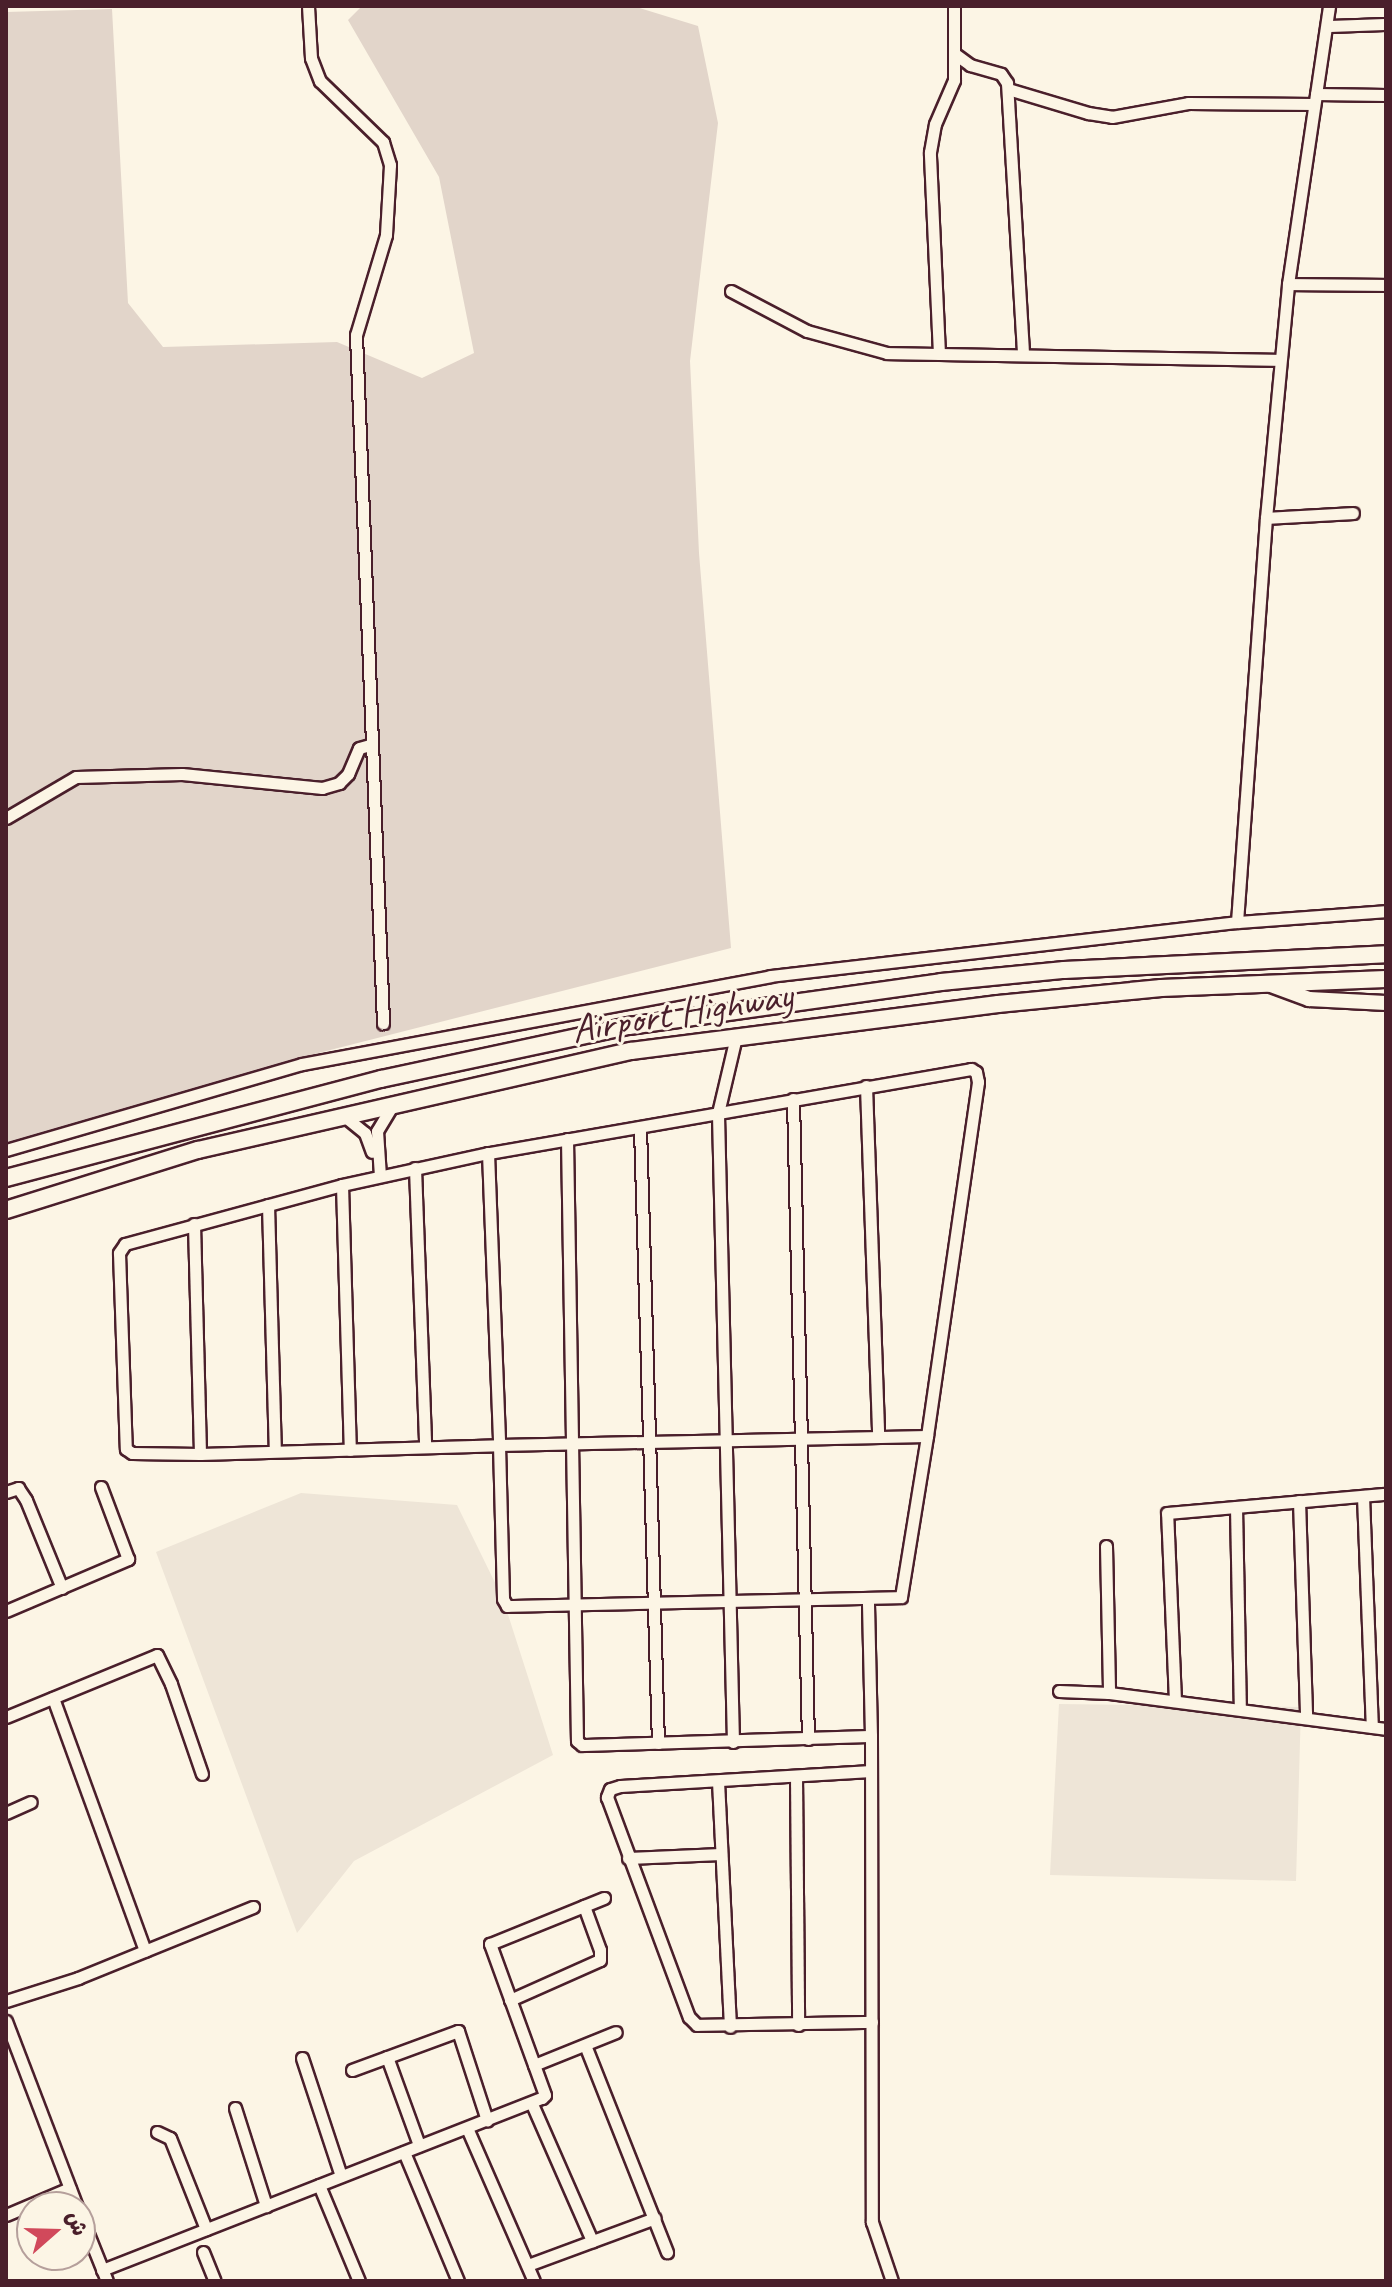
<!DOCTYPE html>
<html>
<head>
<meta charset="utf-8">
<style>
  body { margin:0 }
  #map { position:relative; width:1392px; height:2287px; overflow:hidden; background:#fcf5e5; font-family:Caveat,"Playpen Sans Arabic",sans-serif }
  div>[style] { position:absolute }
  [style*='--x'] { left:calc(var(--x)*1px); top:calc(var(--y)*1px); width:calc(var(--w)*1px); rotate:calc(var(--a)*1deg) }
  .built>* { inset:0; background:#eee5d7 }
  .green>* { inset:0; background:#e2d5ca }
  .roads { filter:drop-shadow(2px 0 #4a1f2b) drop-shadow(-2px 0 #4a1f2b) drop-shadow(0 2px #4a1f2b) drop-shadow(0 -2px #4a1f2b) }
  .minor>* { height:11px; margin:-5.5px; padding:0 5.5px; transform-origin:5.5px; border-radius:5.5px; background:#fcf5e5 }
  .major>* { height:14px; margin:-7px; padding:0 7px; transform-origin:7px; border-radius:7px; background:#fcf5e5 }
  .highway>* { height:16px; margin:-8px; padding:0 8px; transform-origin:8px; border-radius:8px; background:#fcf5e5 }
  span { translate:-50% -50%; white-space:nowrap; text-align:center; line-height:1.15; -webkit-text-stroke:6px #fcf5e5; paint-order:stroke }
  .street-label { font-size:40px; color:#4a1f2b }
  .frame { position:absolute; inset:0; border:8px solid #4a1f2b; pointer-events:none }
  .north { position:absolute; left:16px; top:2191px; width:80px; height:80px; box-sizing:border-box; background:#fcf5e5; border:2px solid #b59f9b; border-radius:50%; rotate:70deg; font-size:22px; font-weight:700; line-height:32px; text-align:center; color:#4a1f2b }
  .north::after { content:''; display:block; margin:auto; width:28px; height:36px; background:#d1495b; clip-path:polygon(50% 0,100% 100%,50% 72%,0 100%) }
</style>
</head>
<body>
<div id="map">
  <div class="built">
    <div style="clip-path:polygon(301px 1493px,457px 1505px,503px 1599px,553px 1755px,354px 1861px,297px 1933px,156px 1552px)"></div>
    <div style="clip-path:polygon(1059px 1704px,1301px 1707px,1296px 1881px,1050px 1875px)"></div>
  </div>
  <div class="green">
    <div style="clip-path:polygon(362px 6px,633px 6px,698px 26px,718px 123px,690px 361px,699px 553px,731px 948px,287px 1061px,6px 1150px,6px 12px,112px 9px,128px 303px,163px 347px,337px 342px,422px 378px,474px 353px,439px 177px,348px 20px)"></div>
  </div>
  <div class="roads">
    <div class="minor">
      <div style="--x:308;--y:6;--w:52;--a:86.7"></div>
      <div style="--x:311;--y:58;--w:25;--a:69"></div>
      <div style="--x:320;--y:81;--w:88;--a:44.1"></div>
      <div style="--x:383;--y:142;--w:24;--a:73"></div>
      <div style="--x:390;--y:165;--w:70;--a:93.3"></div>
      <div style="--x:386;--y:235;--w:104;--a:106.7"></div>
      <div style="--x:356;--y:335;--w:689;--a:87.75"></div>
      <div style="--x:1328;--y:26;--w:58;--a:-2"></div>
      <div style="--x:955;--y:54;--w:19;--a:36"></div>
      <div style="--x:970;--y:65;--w:32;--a:16"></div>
      <div style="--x:1001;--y:74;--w:11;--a:56"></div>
      <div style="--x:1007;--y:83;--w:272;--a:86.6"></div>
      <div style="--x:1008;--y:89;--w:84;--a:16.7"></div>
      <div style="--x:1088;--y:113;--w:24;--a:9"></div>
      <div style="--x:1112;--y:117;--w:77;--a:-10.4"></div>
      <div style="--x:1188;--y:103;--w:126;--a:0.5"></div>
      <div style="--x:1316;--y:94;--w:70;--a:0.8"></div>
      <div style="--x:1288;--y:284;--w:98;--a:0.6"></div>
      <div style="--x:731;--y:291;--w:86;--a:27.8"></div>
      <div style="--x:807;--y:331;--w:83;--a:15.4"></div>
      <div style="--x:887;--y:353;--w:393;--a:1"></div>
      <div style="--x:939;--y:354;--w:202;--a:-92.6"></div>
      <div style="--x:930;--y:152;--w:28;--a:-80"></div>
      <div style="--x:935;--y:124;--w:48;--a:-66.6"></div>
      <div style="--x:954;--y:80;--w:74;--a:-90"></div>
      <div style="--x:1266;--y:518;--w:87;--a:-3.3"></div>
      <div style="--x:6;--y:818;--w:81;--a:-30.4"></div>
      <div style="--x:76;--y:777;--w:106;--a:-1.6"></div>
      <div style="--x:182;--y:774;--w:141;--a:5.7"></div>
      <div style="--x:322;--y:788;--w:18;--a:-16"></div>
      <div style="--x:339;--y:783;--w:13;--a:-45"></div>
      <div style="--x:348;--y:774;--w:28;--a:-67"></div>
      <div style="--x:359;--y:748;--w:11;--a:-15"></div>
      <div style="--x:1237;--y:922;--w:405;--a:-85.9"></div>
      <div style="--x:1266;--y:518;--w:235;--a:-84.6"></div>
      <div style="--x:1288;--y:284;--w:281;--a:-81.6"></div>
      <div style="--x:866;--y:1086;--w:351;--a:88"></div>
      <div style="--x:793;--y:1099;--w:640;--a:88.66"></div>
      <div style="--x:344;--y:1116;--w:27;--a:39"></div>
      <div style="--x:365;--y:1133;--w:20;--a:70"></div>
      <div style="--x:640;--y:1127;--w:616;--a:88.33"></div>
      <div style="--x:567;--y:1139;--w:602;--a:89.05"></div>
      <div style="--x:577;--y:1741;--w:6;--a:39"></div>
      <div style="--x:582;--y:1745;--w:289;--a:-1.8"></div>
      <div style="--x:871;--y:1736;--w:137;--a:-91.3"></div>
      <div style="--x:6;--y:1150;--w:308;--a:-16.2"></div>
      <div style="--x:302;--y:1064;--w:476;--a:-10.6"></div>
      <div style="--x:770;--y:976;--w:470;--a:-6.6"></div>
      <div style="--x:1237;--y:922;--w:149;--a:-4.2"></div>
      <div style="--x:488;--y:1153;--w:292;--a:87.8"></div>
      <div style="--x:499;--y:1445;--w:154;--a:88.5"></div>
      <div style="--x:503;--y:1599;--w:8;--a:60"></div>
      <div style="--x:507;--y:1606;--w:394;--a:-1.3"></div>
      <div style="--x:901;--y:1597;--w:163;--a:-80.8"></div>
      <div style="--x:927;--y:1436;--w:358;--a:-81.8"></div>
      <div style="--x:978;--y:1082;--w:10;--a:-101"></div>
      <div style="--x:976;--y:1072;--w:6;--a:-149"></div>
      <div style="--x:971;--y:1069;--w:490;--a:170.1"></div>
      <div style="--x:488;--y:1153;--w:149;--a:167.6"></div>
      <div style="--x:342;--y:1185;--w:225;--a:164.8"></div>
      <div style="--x:125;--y:1244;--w:11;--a:124"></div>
      <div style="--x:119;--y:1253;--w:196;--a:88"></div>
      <div style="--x:126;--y:1449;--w:7;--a:34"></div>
      <div style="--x:132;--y:1453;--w:68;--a:0.8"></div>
      <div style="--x:200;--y:1454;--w:299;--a:-1.7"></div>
      <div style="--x:499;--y:1445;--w:428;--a:-1.2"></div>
      <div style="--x:415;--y:1168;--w:279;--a:87.9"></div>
      <div style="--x:380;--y:1176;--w:45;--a:-93.8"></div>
      <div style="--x:377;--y:1131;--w:29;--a:-59"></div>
      <div style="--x:342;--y:1185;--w:265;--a:88.3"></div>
      <div style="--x:268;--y:1205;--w:246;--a:88.4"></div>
      <div style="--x:194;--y:1224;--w:230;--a:88.5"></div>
      <div style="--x:6;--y:1492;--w:13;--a:-18"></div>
      <div style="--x:18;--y:1488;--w:14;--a:56"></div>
      <div style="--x:26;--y:1500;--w:95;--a:67.8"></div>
      <div style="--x:1363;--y:1496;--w:231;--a:87.8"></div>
      <div style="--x:1299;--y:1501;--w:216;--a:88.1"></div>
      <div style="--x:1236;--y:1507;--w:202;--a:88.9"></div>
      <div style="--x:1106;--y:1546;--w:147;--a:88.8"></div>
      <div style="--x:6;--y:1611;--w:133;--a:-23.1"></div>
      <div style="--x:128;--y:1559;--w:77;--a:-110.6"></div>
      <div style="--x:1059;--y:1691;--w:50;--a:2.3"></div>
      <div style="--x:1109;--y:1693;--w:279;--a:7.4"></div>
      <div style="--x:53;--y:1698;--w:269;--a:70"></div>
      <div style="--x:1175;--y:1701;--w:188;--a:-92.4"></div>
      <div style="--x:1167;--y:1513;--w:220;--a:-5"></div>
      <div style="--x:6;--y:1717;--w:163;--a:-22.3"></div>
      <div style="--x:157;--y:1655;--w:32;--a:64"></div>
      <div style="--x:171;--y:1684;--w:95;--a:71"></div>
      <div style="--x:871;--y:1736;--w:486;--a:89.9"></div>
      <div style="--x:872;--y:2222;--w:62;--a:71.3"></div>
      <div style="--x:733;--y:1742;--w:629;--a:-91.37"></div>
      <div style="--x:718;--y:1113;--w:78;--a:-76.7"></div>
      <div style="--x:871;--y:1771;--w:251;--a:176.6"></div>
      <div style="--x:620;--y:1786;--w:10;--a:163"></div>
      <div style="--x:610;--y:1789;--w:9;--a:111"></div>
      <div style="--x:607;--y:1797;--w:235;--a:69.6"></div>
      <div style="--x:689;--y:2017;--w:11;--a:45"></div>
      <div style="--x:697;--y:2025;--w:175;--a:-1"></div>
      <div style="--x:796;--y:1776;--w:249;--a:89.5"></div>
      <div style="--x:718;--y:1781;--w:246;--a:87.2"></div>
      <div style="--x:6;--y:1813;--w:27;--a:-24"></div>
      <div style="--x:628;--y:1858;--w:93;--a:-2.5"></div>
      <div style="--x:510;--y:2000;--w:98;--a:-24"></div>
      <div style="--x:600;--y:1960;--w:10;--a:-90"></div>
      <div style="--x:600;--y:1950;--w:47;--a:-110"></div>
      <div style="--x:6;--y:2001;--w:76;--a:-17.7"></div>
      <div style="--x:78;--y:1978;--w:189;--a:-22.1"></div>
      <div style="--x:6;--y:2021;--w:199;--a:69.1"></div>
      <div style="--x:585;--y:2045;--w:223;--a:68.4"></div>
      <div style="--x:387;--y:2057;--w:94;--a:70"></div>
      <div style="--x:302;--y:2058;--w:124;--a:71.7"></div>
      <div style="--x:534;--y:2065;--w:88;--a:-21.9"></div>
      <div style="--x:352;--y:2070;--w:113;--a:-20.2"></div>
      <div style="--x:458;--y:2031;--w:94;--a:72"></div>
      <div style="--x:532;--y:2104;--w:150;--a:66.3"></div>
      <div style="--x:235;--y:2108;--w:103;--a:72.4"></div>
      <div style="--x:467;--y:2128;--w:167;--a:66.4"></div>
      <div style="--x:157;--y:2132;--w:14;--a:25"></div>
      <div style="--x:170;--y:2138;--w:98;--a:68.4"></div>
      <div style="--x:404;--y:2152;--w:140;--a:67.3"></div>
      <div style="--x:319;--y:2185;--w:104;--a:67.4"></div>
      <div style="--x:80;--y:2214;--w:72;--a:68.1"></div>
      <div style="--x:6;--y:2215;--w:69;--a:-22.9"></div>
      <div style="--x:203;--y:2252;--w:31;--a:68"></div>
      <div style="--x:528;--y:2265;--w:135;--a:-20.3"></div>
      <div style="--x:102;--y:2270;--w:472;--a:-21.4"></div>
      <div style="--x:542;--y:2098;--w:4;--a:-45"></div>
      <div style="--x:545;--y:2095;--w:161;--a:-110"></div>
      <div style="--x:490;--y:1944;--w:123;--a:-22"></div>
    </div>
    <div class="major">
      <div style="--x:1268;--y:984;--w:44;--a:20.1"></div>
      <div style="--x:1309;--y:999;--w:77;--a:3"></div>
    </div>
    <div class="highway">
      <div style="--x:6;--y:1178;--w:388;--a:-14.8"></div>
      <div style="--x:381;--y:1079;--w:254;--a:-12.1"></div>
      <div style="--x:629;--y:1026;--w:315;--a:-8"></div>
      <div style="--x:941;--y:982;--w:124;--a:-5.6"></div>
      <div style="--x:1064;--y:970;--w:322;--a:-2.8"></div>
      <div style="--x:6;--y:1210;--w:201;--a:-17.4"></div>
      <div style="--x:198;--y:1150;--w:444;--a:-12.9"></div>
      <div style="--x:631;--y:1051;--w:370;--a:-7.3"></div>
      <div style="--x:998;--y:1004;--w:164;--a:-5.6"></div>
      <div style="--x:1161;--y:988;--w:225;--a:-2.3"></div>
    </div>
  </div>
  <div class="street-label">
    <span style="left:682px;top:1012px;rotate:-9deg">Airport Highway</span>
  </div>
  <div class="frame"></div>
  <div class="north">ش</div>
</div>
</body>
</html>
